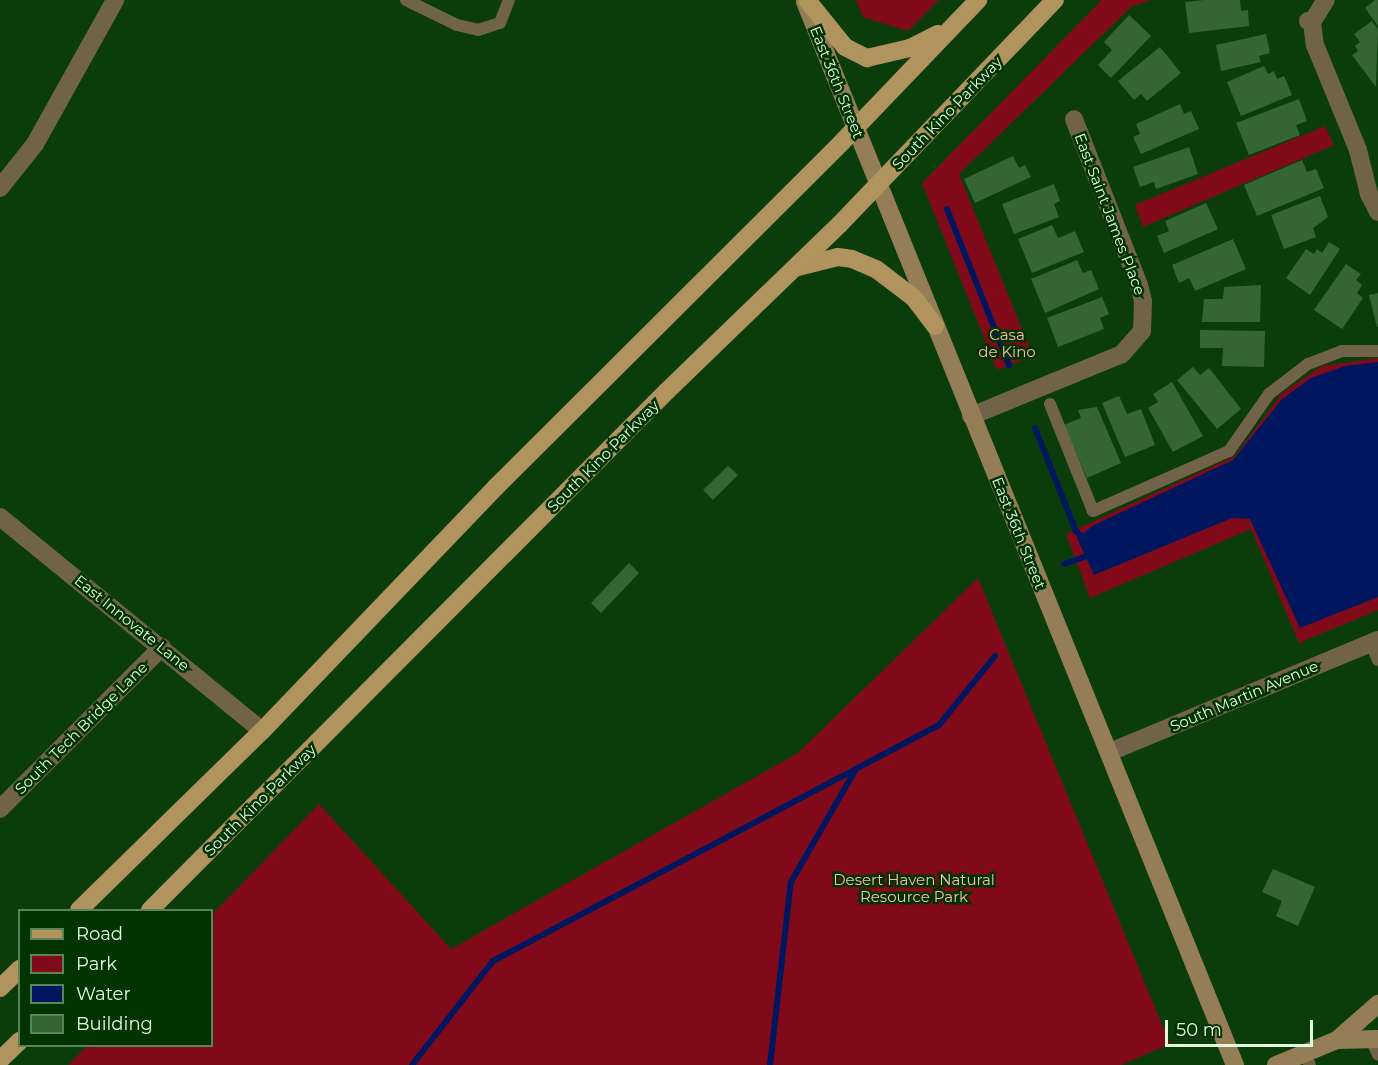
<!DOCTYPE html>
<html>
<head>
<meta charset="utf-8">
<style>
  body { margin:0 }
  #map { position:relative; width:1378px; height:1065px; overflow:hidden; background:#0b3d0b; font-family:Montserrat,sans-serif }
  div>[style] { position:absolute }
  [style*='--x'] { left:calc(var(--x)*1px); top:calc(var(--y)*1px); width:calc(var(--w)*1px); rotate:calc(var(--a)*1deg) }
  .green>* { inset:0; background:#810a1a }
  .water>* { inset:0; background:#001760 }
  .stream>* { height:6px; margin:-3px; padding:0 3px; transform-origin:3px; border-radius:3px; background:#001760 }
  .building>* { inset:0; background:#356532 }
  .lane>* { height:12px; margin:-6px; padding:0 6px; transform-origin:6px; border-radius:6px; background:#71634a }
  .street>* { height:18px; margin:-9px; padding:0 9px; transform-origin:9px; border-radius:9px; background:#71634a }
  .secondary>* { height:18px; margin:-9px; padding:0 9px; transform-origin:9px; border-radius:9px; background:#957e55 }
  .primary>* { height:18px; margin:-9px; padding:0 9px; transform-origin:9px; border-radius:9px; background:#b0935d }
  span { translate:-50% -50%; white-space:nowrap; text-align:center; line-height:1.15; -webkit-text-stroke:5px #030; paint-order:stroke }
  .street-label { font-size:15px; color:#dffadd }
  .park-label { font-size:15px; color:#fdbab6 }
  .legend { position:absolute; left:18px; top:909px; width:195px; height:138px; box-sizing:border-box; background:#030; border:2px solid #598358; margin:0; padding:8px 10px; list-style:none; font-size:18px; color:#dffadd }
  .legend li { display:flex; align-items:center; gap:12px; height:30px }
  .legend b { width:30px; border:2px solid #598358 }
  .scale { position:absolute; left:1165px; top:1020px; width:148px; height:27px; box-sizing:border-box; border:3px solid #dffadd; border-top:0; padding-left:8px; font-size:18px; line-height:21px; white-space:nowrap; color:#dffadd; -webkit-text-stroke:4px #030; paint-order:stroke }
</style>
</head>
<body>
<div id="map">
  <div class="green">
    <div style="clip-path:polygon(856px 0,939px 0,908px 31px,863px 17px)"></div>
    <div style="clip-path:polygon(1102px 0,1152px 0,1132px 6px,959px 174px,1033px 356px,997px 370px,922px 183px)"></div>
    <div style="clip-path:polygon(1325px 126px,1334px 145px,1143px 227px,1135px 205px)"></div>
    <div style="clip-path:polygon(1378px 358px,1378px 610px,1299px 643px,1251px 529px,1090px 598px,1066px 534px,1235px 456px,1282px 393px,1322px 366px)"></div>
    <div style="clip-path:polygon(978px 578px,1170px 1044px,1121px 1065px,68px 1065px,87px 1046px,212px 1046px,212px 915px,319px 804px,451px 949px,798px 753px)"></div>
  </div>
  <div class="water">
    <div style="clip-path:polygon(1378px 362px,1378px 597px,1300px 628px,1250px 519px,1232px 518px,1094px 575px,1077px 538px,1094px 525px,1233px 460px,1282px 399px,1311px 378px,1345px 366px)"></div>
  </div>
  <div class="stream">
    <div style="--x:947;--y:209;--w:168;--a:68.3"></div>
    <div style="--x:1035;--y:428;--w:111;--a:68.3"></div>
    <div style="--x:1076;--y:531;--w:14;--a:45"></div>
    <div style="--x:1064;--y:564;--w:31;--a:-19"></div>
    <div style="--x:412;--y:1065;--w:132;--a:-52.1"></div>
    <div style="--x:493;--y:961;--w:505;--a:-27.89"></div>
    <div style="--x:939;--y:725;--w:89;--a:-50.9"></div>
    <div style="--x:770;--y:1065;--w:184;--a:-83.5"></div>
    <div style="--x:791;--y:882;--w:130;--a:-60.1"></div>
  </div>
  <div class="building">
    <div style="clip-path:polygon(1204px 0,1240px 0,1241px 11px,1248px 10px,1249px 26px,1189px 33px,1185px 2px)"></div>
    <div style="clip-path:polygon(1375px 0,1378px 0,1378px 26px,1365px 8px)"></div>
    <div style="clip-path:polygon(1129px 15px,1151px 36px,1111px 78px,1098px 65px,1112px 50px,1104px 42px)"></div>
    <div style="clip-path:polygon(1372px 21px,1378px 29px,1376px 87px,1352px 55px,1358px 51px,1355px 46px,1360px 42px,1354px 34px)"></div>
    <div style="clip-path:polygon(1266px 34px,1270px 53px,1259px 56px,1261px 62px,1221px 71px,1216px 45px)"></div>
    <div style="clip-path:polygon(1160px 47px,1181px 73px,1147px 101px,1141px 94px,1134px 100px,1118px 81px)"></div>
    <div style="clip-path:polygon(1264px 66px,1268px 74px,1274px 71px,1277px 79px,1284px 76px,1292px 95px,1241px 116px,1227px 82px)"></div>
    <div style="clip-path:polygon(1299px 99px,1307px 121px,1296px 125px,1300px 135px,1249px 155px,1236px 123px)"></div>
    <div style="clip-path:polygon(1180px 104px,1184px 114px,1191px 111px,1199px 129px,1141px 154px,1133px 137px,1140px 134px,1136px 124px)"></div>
    <div style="clip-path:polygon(1189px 147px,1198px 174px,1156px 189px,1154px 182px,1140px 187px,1133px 167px)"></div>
    <div style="clip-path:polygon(1013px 156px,1019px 168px,1025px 165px,1031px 177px,975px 203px,964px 179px)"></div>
    <div style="clip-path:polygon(1302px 160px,1307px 172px,1316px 169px,1324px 188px,1257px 216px,1244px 185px)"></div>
    <div style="clip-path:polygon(1054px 184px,1060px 201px,1054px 204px,1059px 217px,1014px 234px,1002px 204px)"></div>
    <div style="clip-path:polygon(1320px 196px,1328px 217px,1313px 228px,1316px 237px,1284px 249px,1271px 215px)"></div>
    <div style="clip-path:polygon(1206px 203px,1218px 229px,1164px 253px,1157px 236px,1169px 231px,1165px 221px)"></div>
    <div style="clip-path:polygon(1052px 225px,1058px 238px,1075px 231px,1084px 252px,1032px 273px,1018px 239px)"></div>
    <div style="clip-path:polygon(1233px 239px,1246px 269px,1195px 291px,1189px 278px,1179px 283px,1172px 265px)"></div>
    <div style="clip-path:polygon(1329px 242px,1340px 249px,1310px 295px,1286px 278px,1306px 249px,1314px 254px,1317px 249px,1322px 253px)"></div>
    <div style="clip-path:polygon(1077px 260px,1083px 273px,1091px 270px,1099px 289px,1045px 313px,1031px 279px)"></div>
    <div style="clip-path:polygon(1346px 264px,1361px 274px,1356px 280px,1362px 285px,1357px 293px,1363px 298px,1342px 329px,1314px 310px)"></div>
    <div style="clip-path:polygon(1261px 285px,1260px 322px,1202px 322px,1204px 299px,1223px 299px,1224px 287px)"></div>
    <div style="clip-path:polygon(1378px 293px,1378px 327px,1377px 327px,1369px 295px)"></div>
    <div style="clip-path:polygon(1102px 297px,1109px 314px,1100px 318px,1104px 329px,1058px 347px,1047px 318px)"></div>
    <div style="clip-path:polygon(1200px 330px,1265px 331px,1264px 367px,1222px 366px,1223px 348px,1200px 348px)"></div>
    <div style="clip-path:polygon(1193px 367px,1200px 375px,1209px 368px,1241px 409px,1217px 429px,1177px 380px)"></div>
    <div style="clip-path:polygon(1172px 382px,1203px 436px,1173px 452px,1148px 408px,1158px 402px,1153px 394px)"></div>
    <div style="clip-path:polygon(1119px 396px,1127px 414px,1141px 409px,1155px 445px,1125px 457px,1102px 403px)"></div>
    <div style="clip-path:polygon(1097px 407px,1121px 463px,1087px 478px,1064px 425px,1081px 418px,1078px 410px)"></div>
    <div style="clip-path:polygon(728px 466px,738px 475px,713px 500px,703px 490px)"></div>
    <div style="clip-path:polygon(629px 563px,639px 573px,601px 613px,591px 603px)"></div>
    <div style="clip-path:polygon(1273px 869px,1315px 887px,1298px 926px,1276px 916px,1282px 901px,1262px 892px)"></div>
  </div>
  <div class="lane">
    <div style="--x:406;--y:0;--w:57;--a:26.1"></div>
    <div style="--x:457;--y:25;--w:22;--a:13"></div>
    <div style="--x:478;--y:30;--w:23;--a:-18"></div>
    <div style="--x:500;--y:23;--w:25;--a:-69"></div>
    <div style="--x:1050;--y:404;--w:115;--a:68.1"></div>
    <div style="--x:1093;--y:511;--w:149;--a:-23.8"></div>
    <div style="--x:1229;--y:451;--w:70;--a:-54.9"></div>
    <div style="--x:1269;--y:394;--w:49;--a:-37.6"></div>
    <div style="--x:1308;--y:364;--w:36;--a:-21"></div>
    <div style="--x:1342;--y:351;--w:36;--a:0"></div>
    <div style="--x:1371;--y:643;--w:18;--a:68"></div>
    <div style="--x:1371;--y:1039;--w:17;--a:66"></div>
    <div style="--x:1305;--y:1054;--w:12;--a:66"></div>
  </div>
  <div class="street">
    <div style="--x:1308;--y:21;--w:4;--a:14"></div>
    <div style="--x:1312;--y:22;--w:26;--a:-58"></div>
    <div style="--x:1312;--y:22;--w:23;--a:83"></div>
    <div style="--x:1315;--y:45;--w:113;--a:67.7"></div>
    <div style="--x:1358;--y:150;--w:45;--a:76"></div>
    <div style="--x:1369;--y:194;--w:20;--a:63"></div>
    <div style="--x:0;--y:188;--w:56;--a:-51.5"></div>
    <div style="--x:35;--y:144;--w:165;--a:-60.9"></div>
    <div style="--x:971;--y:416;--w:163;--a:-22.3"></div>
    <div style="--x:1122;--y:354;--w:30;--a:-49"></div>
    <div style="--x:1142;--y:331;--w:30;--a:-88"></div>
    <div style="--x:1143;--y:301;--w:16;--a:-104"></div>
    <div style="--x:1139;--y:285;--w:178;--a:-111.4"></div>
    <div style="--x:0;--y:517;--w:338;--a:39.2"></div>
    <div style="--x:1110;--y:752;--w:290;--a:-22.7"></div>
    <div style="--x:0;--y:809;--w:229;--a:-45"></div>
  </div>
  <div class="secondary">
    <div style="--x:805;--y:2;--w:1147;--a:67.98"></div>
    <div style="--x:1337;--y:1040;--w:41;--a:-1.4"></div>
    <div style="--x:1276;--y:1065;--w:66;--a:-22.3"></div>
    <div style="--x:1337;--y:1040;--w:55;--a:-41.3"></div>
  </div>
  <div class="primary">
    <div style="--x:807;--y:0;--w:60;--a:51"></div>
    <div style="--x:845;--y:47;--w:25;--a:27"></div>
    <div style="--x:867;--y:58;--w:44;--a:-13.1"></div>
    <div style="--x:910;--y:48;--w:31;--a:-27"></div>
    <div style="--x:798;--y:267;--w:41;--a:-14"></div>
    <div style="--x:838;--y:257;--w:14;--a:8"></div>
    <div style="--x:852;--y:259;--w:26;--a:23"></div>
    <div style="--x:876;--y:269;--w:48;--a:37.3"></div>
    <div style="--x:914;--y:298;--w:35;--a:53"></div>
    <div style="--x:79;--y:910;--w:256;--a:-44.4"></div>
    <div style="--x:262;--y:731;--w:338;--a:-46.2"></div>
    <div style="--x:496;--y:487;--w:489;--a:-44.9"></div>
    <div style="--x:842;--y:142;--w:197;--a:-46.2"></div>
    <div style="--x:150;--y:910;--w:733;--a:-45.11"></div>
    <div style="--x:667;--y:391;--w:239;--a:-44"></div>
    <div style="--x:839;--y:225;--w:312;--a:-46.2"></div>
    <div style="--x:0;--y:988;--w:28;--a:-44"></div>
    <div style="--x:0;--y:1060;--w:28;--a:-44"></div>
  </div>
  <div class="street-label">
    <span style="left:837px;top:82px;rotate:68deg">East 36th Street</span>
    <span style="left:947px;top:113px;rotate:-46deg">South Kino Parkway</span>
    <span style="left:1110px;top:214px;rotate:69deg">East Saint James Place</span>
    <span style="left:603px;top:456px;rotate:-45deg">South Kino Parkway</span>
    <span style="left:1019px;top:533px;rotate:68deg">East 36th Street</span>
    <span style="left:132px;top:623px;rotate:39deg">East Innovate Lane</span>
    <span style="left:1244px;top:696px;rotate:-23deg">South Martin Avenue</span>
    <span style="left:81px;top:728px;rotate:-45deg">South Tech Bridge Lane</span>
    <span style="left:260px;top:800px;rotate:-45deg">South Kino Parkway</span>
  </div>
  <div class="park-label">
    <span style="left:1007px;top:343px">Casa<br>de Kino</span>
    <span style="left:914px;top:888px">Desert Haven Natural<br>Resource Park</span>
  </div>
  <ul class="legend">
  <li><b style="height:8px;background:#b0935d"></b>Road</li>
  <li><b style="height:16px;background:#810a1a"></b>Park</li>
  <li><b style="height:16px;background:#001760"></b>Water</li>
  <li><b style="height:16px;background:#356532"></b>Building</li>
  </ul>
  <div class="scale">50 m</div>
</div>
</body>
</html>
